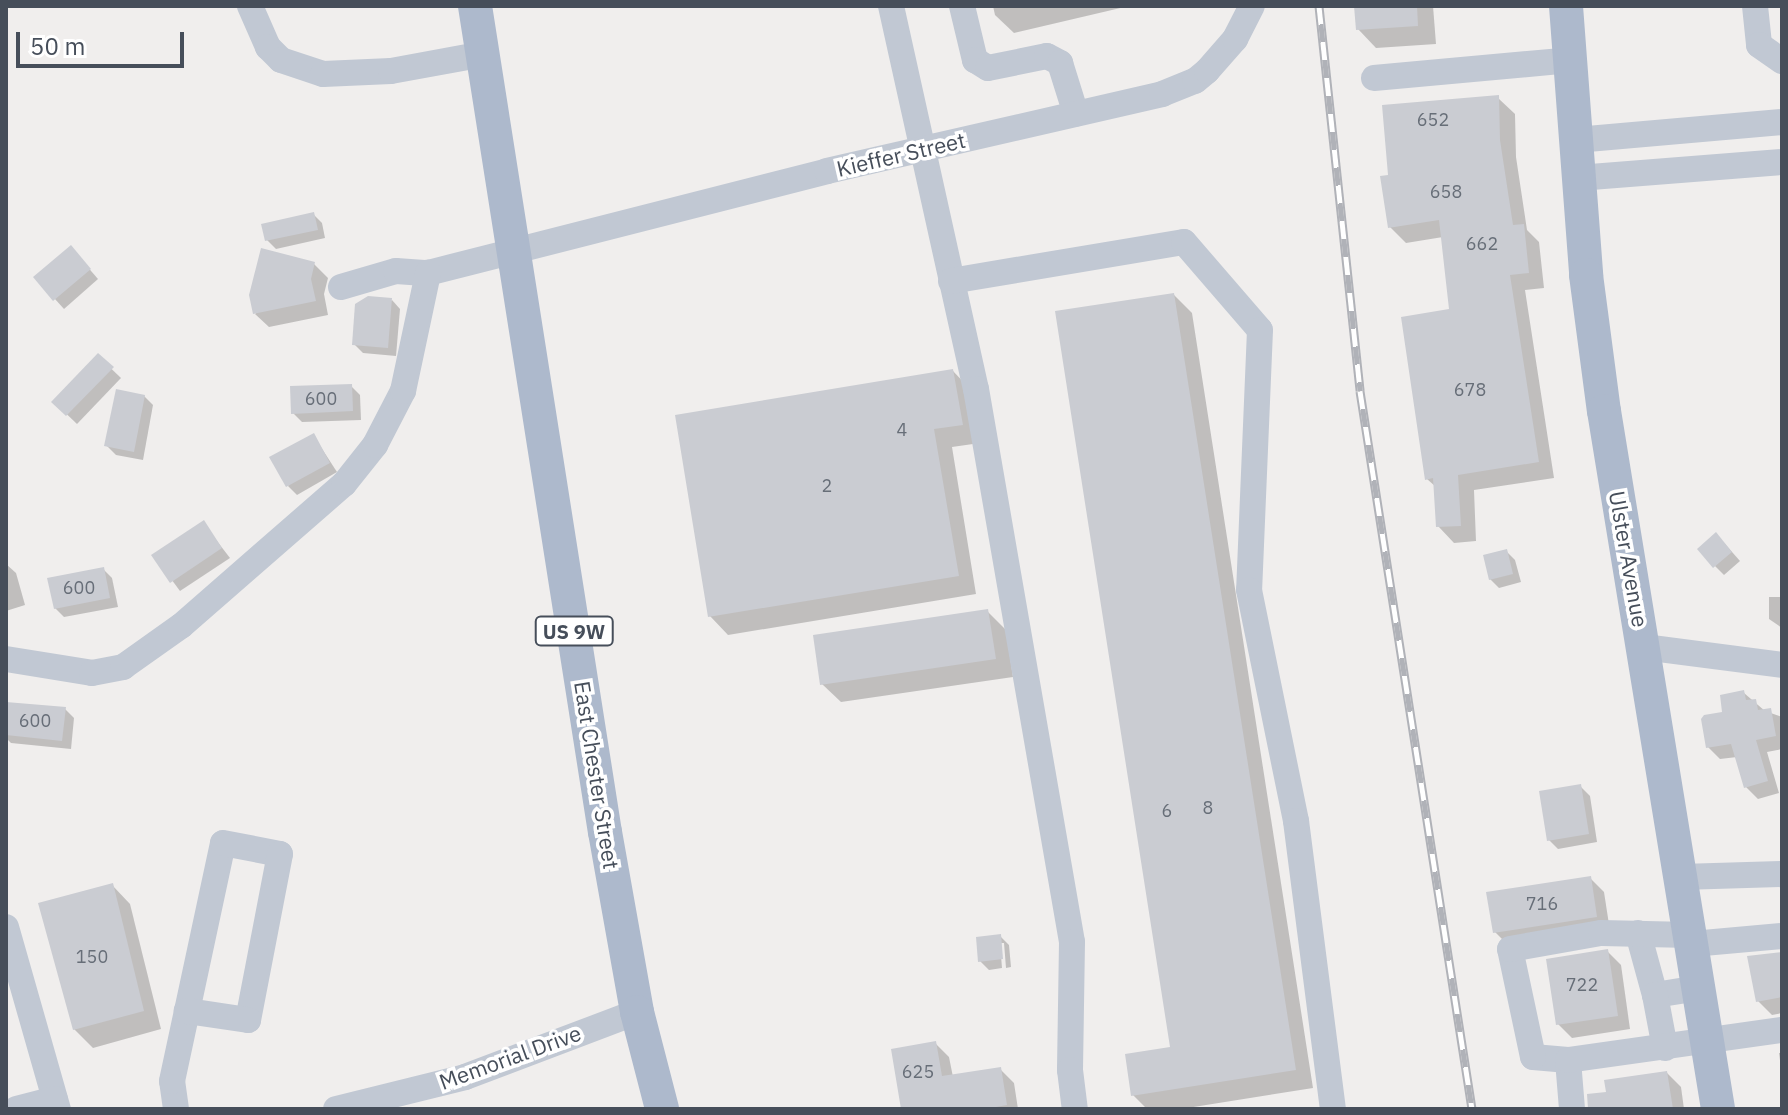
<!DOCTYPE html>
<html>
<head>
<meta charset="utf-8">
<style>
  body { margin:0 }
  #map { position:relative; width:1788px; height:1115px; overflow:hidden; background:#f0eeed; font-family:"IBM Plex Sans",sans-serif }
  div>[style] { position:absolute }
  [style*='--x'] { left:calc(var(--x)*1px); top:calc(var(--y)*1px); width:calc(var(--w)*1px); rotate:calc(var(--a)*1deg) }
  .shadow>* { inset:0; background:#0003 }
  .building>* { inset:0; background:#caccd2 }
  .minor>* { height:26px; margin:-13px; padding:0 13px; transform-origin:13px; border-radius:13px; background:#c1c8d3 }
  .major>* { height:34px; margin:-17px; padding:0 17px; transform-origin:17px; border-radius:17px; background:#adb9cc }
  .rail>* { height:9px; margin-top:-4.5px; transform-origin:0; background:repeating-linear-gradient(90deg,#fff 0 18px,#b0b2b8 0 36px); box-sizing:border-box; border-block:2px solid #b0b2b8 }
  span { translate:-50% -50%; white-space:nowrap; text-align:center; line-height:1.15; -webkit-text-stroke:7px #fff; paint-order:stroke }
  .number-label { font-size:18px; color:#676e78 }
  .number-label span { -webkit-text-stroke-width:0 }
  .shield-label span { padding:2px 6px; background:#fff; border:2px solid; border-radius:6px; -webkit-text-stroke-width:0 }
  .shield-label { font-size:20px; color:#464e5a; font-weight:700 }
  .street-label { font-size:22px; color:#464e5a }
  .frame { position:absolute; inset:0; border:8px solid #464e5a; pointer-events:none }
  .scale { position:absolute; left:16px; top:32px; width:168px; height:36px; box-sizing:border-box; border:4px solid #464e5a; border-top:0; padding-left:10px; font-size:24px; line-height:28px; white-space:nowrap; color:#464e5a; -webkit-text-stroke:6px #fff; paint-order:stroke }
</style>
</head>
<body>
<div id="map">
  <div class="shadow">
    <div style="clip-path:polygon(993px 6px,1129px 6px,1014px 33px,995px 15px)"></div>
    <div style="clip-path:polygon(1356px 6px,1433px 6px,1436px 44px,1376px 48px,1358px 29px)"></div>
    <div style="clip-path:polygon(1498px 98px,1515px 114px,1516px 157px,1527px 230px,1539px 242px,1544px 288px,1525px 290px,1554px 478px,1474px 490px,1476px 541px,1454px 543px,1438px 526px,1436px 487px,1427px 479px,1451px 311px,1443px 237px,1406px 243px,1390px 227px,1390px 177px)"></div>
    <div style="clip-path:polygon(313px 214px,322px 223px,325px 238px,276px 249px,267px 240px)"></div>
    <div style="clip-path:polygon(79px 257px,98px 279px,64px 309px,36px 278px)"></div>
    <div style="clip-path:polygon(314px 264px,328px 278px,324px 294px,328px 315px,269px 327px,255px 314px)"></div>
    <div style="clip-path:polygon(1174px 295px,1192px 313px,1313px 1088px,1181px 1109px,1147px 1109px,1133px 1095px,1173px 1048px)"></div>
    <div style="clip-path:polygon(392px 300px,400px 309px,396px 356px,363px 353px,354px 344px)"></div>
    <div style="clip-path:polygon(98px 356px,121px 378px,77px 424px,54px 402px)"></div>
    <div style="clip-path:polygon(953px 371px,971px 390px,980px 443px,952px 447px,976px 594px,728px 635px,710px 616px)"></div>
    <div style="clip-path:polygon(351px 386px,360px 395px,361px 420px,302px 422px,293px 413px)"></div>
    <div style="clip-path:polygon(144px 396px,153px 405px,143px 460px,116px 455px,107px 446px)"></div>
    <div style="clip-path:polygon(313px 435px,337px 472px,297px 495px,288px 486px)"></div>
    <div style="clip-path:polygon(203px 523px,230px 558px,180px 591px,154px 556px)"></div>
    <div style="clip-path:polygon(1725px 544px,1740px 561px,1724px 575px,1715px 566px)"></div>
    <div style="clip-path:polygon(1506px 551px,1515px 560px,1521px 582px,1499px 588px,1490px 579px)"></div>
    <div style="clip-path:polygon(6px 564px,16px 573px,25px 605px,6px 611px)"></div>
    <div style="clip-path:polygon(103px 569px,112px 578px,118px 607px,64px 617px,55px 608px)"></div>
    <div style="clip-path:polygon(1769px 597px,1782px 597px,1782px 628px,1769px 619px)"></div>
    <div style="clip-path:polygon(987px 611px,1006px 630px,1013px 677px,841px 702px,822px 684px)"></div>
    <div style="clip-path:polygon(1744px 693px,1765px 711px,1782px 717px,1782px 749px,1767px 752px,1779px 793px,1758px 799px,1746px 787px,1737px 757px,1720px 759px,1708px 747px,1725px 713px)"></div>
    <div style="clip-path:polygon(6px 704px,65px 709px,74px 718px,71px 749px,11px 743px,6px 738px)"></div>
    <div style="clip-path:polygon(1580px 786px,1590px 796px,1597px 842px,1558px 849px,1549px 840px)"></div>
    <div style="clip-path:polygon(1590px 878px,1604px 892px,1610px 931px,1509px 946px,1495px 932px)"></div>
    <div style="clip-path:polygon(112px 885px,130px 904px,161px 1029px,93px 1048px,74px 1029px)"></div>
    <div style="clip-path:polygon(1000px 936px,1009px 945px,1011px 967px,1006px 968px,1004px 943px,1000px 943px,1002px 968px,989px 970px,980px 961px)"></div>
    <div style="clip-path:polygon(1607px 951px,1621px 965px,1630px 1029px,1572px 1038px,1558px 1024px)"></div>
    <div style="clip-path:polygon(1782px 954px,1782px 1013px,1772px 1015px,1758px 1001px)"></div>
    <div style="clip-path:polygon(935px 1043px,949px 1057px,953px 1077px,1000px 1069px,1014px 1083px,1018px 1109px,903px 1109px)"></div>
    <div style="clip-path:polygon(1779px 1053px,1782px 1053px,1782px 1075px)"></div>
    <div style="clip-path:polygon(1667px 1073px,1681px 1087px,1684px 1109px,1598px 1109px)"></div>
  </div>
  <div class="building">
    <div style="clip-path:polygon(1354px 6px,1417px 6px,1418px 26px,1356px 30px)"></div>
    <div style="clip-path:polygon(1499px 95px,1500px 140px,1513px 225px,1524px 224px,1529px 273px,1510px 275px,1539px 462px,1458px 475px,1461px 526px,1436px 527px,1433px 478px,1425px 480px,1401px 317px,1449px 309px,1439px 220px,1388px 228px,1380px 176px,1388px 175px,1382px 105px)"></div>
    <div style="clip-path:polygon(314px 212px,318px 230px,265px 241px,261px 224px)"></div>
    <div style="clip-path:polygon(71px 245px,91px 269px,53px 301px,33px 277px)"></div>
    <div style="clip-path:polygon(261px 248px,315px 262px,311px 279px,316px 301px,253px 314px,249px 295px)"></div>
    <div style="clip-path:polygon(1174px 293px,1296px 1070px,1131px 1096px,1125px 1054px,1170px 1047px,1055px 311px)"></div>
    <div style="clip-path:polygon(368px 296px,392px 298px,388px 348px,352px 345px,355px 304px)"></div>
    <div style="clip-path:polygon(98px 353px,114px 367px,66px 416px,51px 402px)"></div>
    <div style="clip-path:polygon(953px 369px,963px 425px,934px 429px,959px 576px,708px 617px,675px 415px)"></div>
    <div style="clip-path:polygon(352px 384px,353px 411px,291px 414px,290px 386px)"></div>
    <div style="clip-path:polygon(116px 389px,145px 395px,134px 452px,104px 446px)"></div>
    <div style="clip-path:polygon(314px 433px,330px 463px,286px 487px,269px 457px)"></div>
    <div style="clip-path:polygon(204px 520px,222px 548px,170px 583px,151px 555px)"></div>
    <div style="clip-path:polygon(1716px 532px,1732px 552px,1713px 568px,1697px 549px)"></div>
    <div style="clip-path:polygon(1507px 549px,1513px 574px,1489px 580px,1483px 555px)"></div>
    <div style="clip-path:polygon(104px 567px,110px 598px,54px 609px,47px 578px)"></div>
    <div style="clip-path:polygon(988px 609px,996px 659px,820px 685px,813px 635px)"></div>
    <div style="clip-path:polygon(1744px 690px,1746px 700px,1756px 699px,1758px 710px,1771px 708px,1776px 736px,1756px 740px,1768px 781px,1744px 788px,1731px 744px,1706px 748px,1701px 719px,1704px 715px,1722px 712px,1720px 695px)"></div>
    <div style="clip-path:polygon(6px 702px,66px 707px,62px 741px,6px 735px)"></div>
    <div style="clip-path:polygon(1581px 784px,1589px 834px,1547px 841px,1539px 791px)"></div>
    <div style="clip-path:polygon(1591px 876px,1597px 917px,1493px 933px,1486px 892px)"></div>
    <div style="clip-path:polygon(113px 883px,144px 1011px,73px 1030px,38px 903px)"></div>
    <div style="clip-path:polygon(1001px 934px,1003px 959px,978px 962px,976px 937px)"></div>
    <div style="clip-path:polygon(1608px 949px,1618px 1016px,1556px 1025px,1546px 959px)"></div>
    <div style="clip-path:polygon(1782px 952px,1782px 997px,1756px 1002px,1747px 956px)"></div>
    <div style="clip-path:polygon(936px 1041px,942px 1076px,1001px 1067px,1007px 1105px,985px 1109px,901px 1109px,891px 1049px)"></div>
    <div style="clip-path:polygon(1667px 1071px,1673px 1109px,1588px 1109px,1587px 1094px,1606px 1092px,1604px 1080px)"></div>
  </div>
  <div class="minor">
    <div style="--x:250;--y:6;--w:45;--a:66.3"></div>
    <div style="--x:268;--y:47;--w:18;--a:45"></div>
    <div style="--x:281;--y:60;--w:44;--a:18.4"></div>
    <div style="--x:323;--y:74;--w:68;--a:-2.5"></div>
    <div style="--x:391;--y:71;--w:95;--a:-10.4"></div>
    <div style="--x:891;--y:6;--w:392;--a:77.5"></div>
    <div style="--x:976;--y:389;--w:561;--a:80.15"></div>
    <div style="--x:1072;--y:942;--w:128;--a:90.9"></div>
    <div style="--x:1070;--y:1070;--w:39;--a:83"></div>
    <div style="--x:962;--y:6;--w:56;--a:76.5"></div>
    <div style="--x:975;--y:60;--w:15;--a:32"></div>
    <div style="--x:988;--y:68;--w:60;--a:-11.5"></div>
    <div style="--x:1047;--y:56;--w:15;--a:28"></div>
    <div style="--x:1060;--y:63;--w:53;--a:72.6"></div>
    <div style="--x:1755;--y:6;--w:39;--a:84"></div>
    <div style="--x:1759;--y:45;--w:28;--a:35"></div>
    <div style="--x:1374;--y:78;--w:197;--a:-5.2"></div>
    <div style="--x:1576;--y:140;--w:207;--a:-5"></div>
    <div style="--x:1578;--y:178;--w:205;--a:-4.5"></div>
    <div style="--x:951;--y:281;--w:236;--a:-9.5"></div>
    <div style="--x:1184;--y:242;--w:116;--a:49.2"></div>
    <div style="--x:1260;--y:330;--w:260;--a:92.4"></div>
    <div style="--x:1249;--y:590;--w:236;--a:78.5"></div>
    <div style="--x:1296;--y:821;--w:290;--a:82.7"></div>
    <div style="--x:341;--y:287;--w:57;--a:-16.2"></div>
    <div style="--x:396;--y:271;--w:32;--a:4"></div>
    <div style="--x:428;--y:273;--w:412;--a:-14.3"></div>
    <div style="--x:827;--y:171;--w:344;--a:-12.9"></div>
    <div style="--x:1162;--y:94;--w:35;--a:-22"></div>
    <div style="--x:1195;--y:81;--w:16;--a:-40"></div>
    <div style="--x:1207;--y:71;--w:43;--a:-48.8"></div>
    <div style="--x:1235;--y:39;--w:37;--a:-63"></div>
    <div style="--x:1644;--y:647;--w:139;--a:7.4"></div>
    <div style="--x:6;--y:659;--w:87;--a:9.2"></div>
    <div style="--x:92;--y:673;--w:32;--a:-11"></div>
    <div style="--x:123;--y:667;--w:71;--a:-35.3"></div>
    <div style="--x:181;--y:626;--w:216;--a:-41.1"></div>
    <div style="--x:344;--y:484;--w:50;--a:-51.5"></div>
    <div style="--x:375;--y:445;--w:61;--a:-62.6"></div>
    <div style="--x:403;--y:391;--w:121;--a:-78"></div>
    <div style="--x:1681;--y:877;--w:101;--a:-1.7"></div>
    <div style="--x:6;--y:927;--w:189;--a:74.1"></div>
    <div style="--x:1638;--y:933;--w:64;--a:74.7"></div>
    <div style="--x:1655;--y:995;--w:45;--a:-9"></div>
    <div style="--x:1692;--y:944;--w:90;--a:-5.1"></div>
    <div style="--x:1655;--y:995;--w:54;--a:79.3"></div>
    <div style="--x:1568;--y:1060;--w:35;--a:-175"></div>
    <div style="--x:1533;--y:1057;--w:110;--a:-102"></div>
    <div style="--x:1510;--y:949;--w:92;--a:-10"></div>
    <div style="--x:1601;--y:933;--w:89;--a:1.3"></div>
    <div style="--x:16;--y:1109;--w:40;--a:-14.4"></div>
    <div style="--x:176;--y:1109;--w:28;--a:-98"></div>
    <div style="--x:172;--y:1081;--w:243;--a:-77.9"></div>
    <div style="--x:223;--y:843;--w:58;--a:10.9"></div>
    <div style="--x:280;--y:854;--w:169;--a:100.9"></div>
    <div style="--x:248;--y:1020;--w:62;--a:-171.6"></div>
    <div style="--x:336;--y:1109;--w:133;--a:-13.9"></div>
    <div style="--x:465;--y:1077;--w:184;--a:-20.7"></div>
    <div style="--x:1572;--y:1109;--w:49;--a:-94.7"></div>
    <div style="--x:1568;--y:1060;--w:216;--a:-8"></div>
  </div>
  <div class="major">
    <div style="--x:475;--y:6;--w:836;--a:81.06"></div>
    <div style="--x:605;--y:832;--w:183;--a:79.9"></div>
    <div style="--x:637;--y:1012;--w:100;--a:75.5"></div>
    <div style="--x:1566;--y:6;--w:270;--a:85.7"></div>
    <div style="--x:1586;--y:275;--w:137;--a:82.5"></div>
    <div style="--x:1604;--y:411;--w:707;--a:80.72"></div>
  </div>
  <div class="rail">
    <div style="--x:1319;--y:6;--w:387;--a:83.9"></div>
    <div style="--x:1360;--y:391;--w:727;--a:81.13"></div>
  </div>
  <div class="number-label">
    <span style="left:1433px;top:120px">652</span>
    <span style="left:1446px;top:192px">658</span>
    <span style="left:1482px;top:244px">662</span>
    <span style="left:1470px;top:390px">678</span>
    <span style="left:321px;top:399px">600</span>
    <span style="left:902px;top:430px">4</span>
    <span style="left:827px;top:486px">2</span>
    <span style="left:79px;top:588px">600</span>
    <span style="left:35px;top:721px">600</span>
    <span style="left:1208px;top:808px">8</span>
    <span style="left:1167px;top:811px">6</span>
    <span style="left:1542px;top:904px">716</span>
    <span style="left:92px;top:957px">150</span>
    <span style="left:1582px;top:985px">722</span>
    <span style="left:918px;top:1072px">625</span>
  </div>
  <div class="shield-label">
    <span style="left:574px;top:631px">US 9W</span>
  </div>
  <div class="street-label">
    <span style="left:901px;top:154px;rotate:-13deg">Kieffer Street</span>
    <span style="left:1629px;top:559px;rotate:80deg">Ulster Avenue</span>
    <span style="left:597px;top:775px;rotate:81deg">East Chester Street</span>
    <span style="left:510px;top:1057px;rotate:-20deg">Memorial Drive</span>
  </div>
  <div class="frame"></div>
  <div class="scale">50 m</div>
</div>
</body>
</html>
